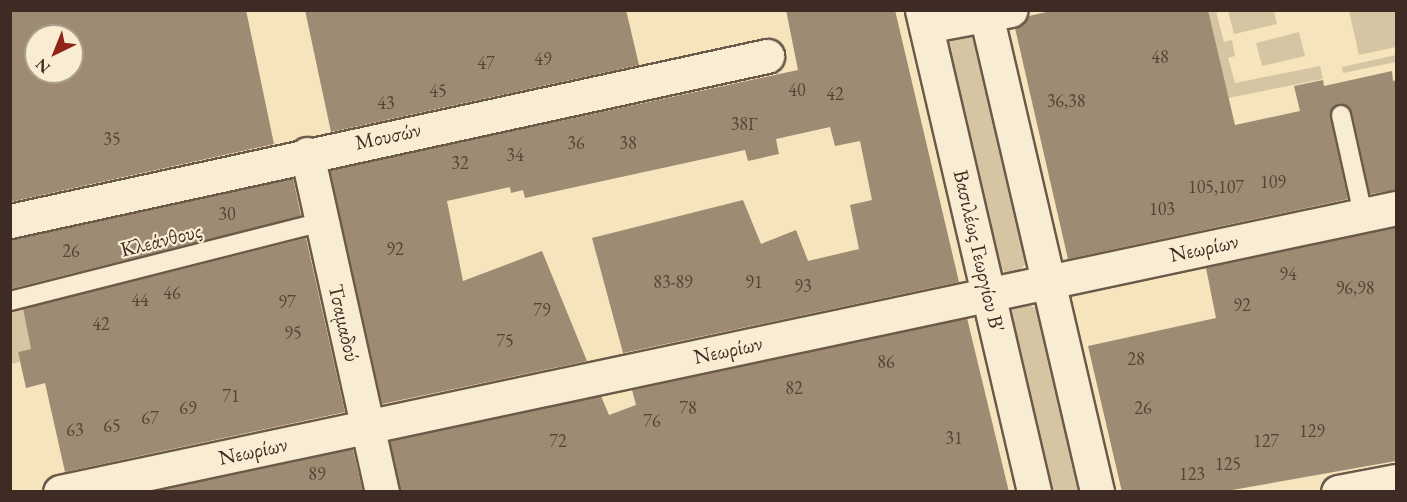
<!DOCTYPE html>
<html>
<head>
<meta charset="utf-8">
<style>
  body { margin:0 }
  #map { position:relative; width:1407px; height:502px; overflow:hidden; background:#f5e4bc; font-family:"EB Garamond",serif }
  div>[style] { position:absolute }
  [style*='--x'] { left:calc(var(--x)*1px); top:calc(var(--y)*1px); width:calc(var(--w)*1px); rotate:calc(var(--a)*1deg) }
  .green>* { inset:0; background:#d6c5a2 }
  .building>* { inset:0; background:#9d8b73 }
  .roads { filter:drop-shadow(2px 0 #6b594a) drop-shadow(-2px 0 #6b594a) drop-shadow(0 2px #6b594a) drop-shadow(0 -2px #6b594a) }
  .lane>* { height:18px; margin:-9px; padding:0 9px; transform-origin:9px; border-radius:9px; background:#f8edd3 }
  .street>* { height:33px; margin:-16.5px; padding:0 16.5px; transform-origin:16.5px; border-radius:16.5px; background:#f8edd3 }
  .secondary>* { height:33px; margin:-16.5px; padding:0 16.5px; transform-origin:16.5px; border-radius:16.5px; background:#f8edd3 }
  span { translate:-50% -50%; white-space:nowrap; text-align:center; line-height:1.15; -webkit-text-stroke:4.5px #f8edd3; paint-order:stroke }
  .number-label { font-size:18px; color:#554338 }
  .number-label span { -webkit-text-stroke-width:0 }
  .street-label { font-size:21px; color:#3d2b24 }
  .frame { position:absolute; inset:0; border:12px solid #3d2b24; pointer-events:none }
  .north { position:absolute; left:24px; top:24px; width:60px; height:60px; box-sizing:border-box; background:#f8edd3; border:2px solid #ad9f8d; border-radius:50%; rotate:223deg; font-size:16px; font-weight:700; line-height:24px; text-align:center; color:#3d2b24 }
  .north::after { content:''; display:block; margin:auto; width:21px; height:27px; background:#8f2418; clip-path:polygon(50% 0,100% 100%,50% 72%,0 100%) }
</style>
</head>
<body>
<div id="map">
  <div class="green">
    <div style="clip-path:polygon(1208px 11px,1216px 11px,1224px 42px,1232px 40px,1235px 56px,1228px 58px,1235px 83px,1320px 66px,1323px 79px,1228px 98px)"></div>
    <div style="clip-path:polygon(1228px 11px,1274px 11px,1277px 24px,1234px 34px)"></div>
    <div style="clip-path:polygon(1349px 11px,1396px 11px,1396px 47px,1359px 55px)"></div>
    <div style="clip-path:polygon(1299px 32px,1305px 56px,1262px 66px,1256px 43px)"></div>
    <div style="clip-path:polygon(970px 34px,976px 39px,1028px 261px,1018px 272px,1010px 274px,997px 268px,945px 46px,955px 35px)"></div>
    <div style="clip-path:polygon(1396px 55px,1396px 62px,1343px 73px,1342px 67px)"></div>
    <div style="clip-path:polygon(1025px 303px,1039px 309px,1083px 491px,1045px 491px,1007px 316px,1011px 309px)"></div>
    <div style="clip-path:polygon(22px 305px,31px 349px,18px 352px,20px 362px,11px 364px,11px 308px)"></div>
  </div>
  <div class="building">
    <div style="clip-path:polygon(evenodd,10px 10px,246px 10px,274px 144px,10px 202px,10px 10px,36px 36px,72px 36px,72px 72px,36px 72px,36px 36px)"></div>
    <div style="clip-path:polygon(305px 10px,626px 10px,639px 65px,331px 132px)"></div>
    <div style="clip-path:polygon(786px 10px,895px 10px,959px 282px,623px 353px,592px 238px,743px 200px,761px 244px,796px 230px,808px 261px,859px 249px,850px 205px,872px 200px,860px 141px,835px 146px,830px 127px,776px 139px,779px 154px,748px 161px,745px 150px,525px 198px,523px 190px,511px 193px,510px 187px,447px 201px,463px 281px,542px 251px,587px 361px,382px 404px,330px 170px,798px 70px)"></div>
    <div style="clip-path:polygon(1055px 10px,1208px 10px,1235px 125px,1300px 111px,1294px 86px,1323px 80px,1324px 86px,1392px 71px,1393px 81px,1396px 80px,1396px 190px,1370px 194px,1352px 113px,1339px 104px,1333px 107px,1330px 117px,1348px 199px,1068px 259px,1015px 28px,1029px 16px)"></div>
    <div style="clip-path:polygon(293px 178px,301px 216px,10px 289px,10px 239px)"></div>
    <div style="clip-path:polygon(1396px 227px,1396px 461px,1221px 492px,1122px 492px,1088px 346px,1216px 318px,1206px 268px)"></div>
    <div style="clip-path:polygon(306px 238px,345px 412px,65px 472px,45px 383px,26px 388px,18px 352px,31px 349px,23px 309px)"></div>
    <div style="clip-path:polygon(967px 318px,1009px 492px,400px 492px,390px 441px,601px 396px,609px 415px,636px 405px,632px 390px)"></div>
    <div style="clip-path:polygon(353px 449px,363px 492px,153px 492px)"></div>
  </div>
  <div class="roads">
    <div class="lane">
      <div style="--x:1341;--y:115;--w:101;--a:77.5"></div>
      <div style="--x:10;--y:301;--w:322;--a:-14.2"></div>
    </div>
    <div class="street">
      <div style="--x:926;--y:26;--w:86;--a:-10.7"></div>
      <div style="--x:307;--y:154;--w:346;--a:77.5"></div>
      <div style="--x:10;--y:221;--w:775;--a:-12.3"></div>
      <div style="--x:60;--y:492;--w:1366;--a:-12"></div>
      <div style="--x:1338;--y:492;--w:59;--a:-10.7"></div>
    </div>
    <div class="secondary">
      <div style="--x:922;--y:10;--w:495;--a:76.9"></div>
      <div style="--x:985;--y:10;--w:495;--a:76.9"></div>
    </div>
  </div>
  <div class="number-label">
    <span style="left:1160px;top:57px">48</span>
    <span style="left:543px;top:59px">49</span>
    <span style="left:486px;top:63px">47</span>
    <span style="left:797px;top:90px">40</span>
    <span style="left:438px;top:91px">45</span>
    <span style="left:835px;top:94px">42</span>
    <span style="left:1066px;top:101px">36,38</span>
    <span style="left:386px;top:103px">43</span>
    <span style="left:744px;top:124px">38Γ</span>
    <span style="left:112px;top:139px">35</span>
    <span style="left:576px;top:143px">36</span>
    <span style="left:628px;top:143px">38</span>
    <span style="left:515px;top:155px">34</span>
    <span style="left:460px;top:163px">32</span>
    <span style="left:1273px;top:182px">109</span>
    <span style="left:1216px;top:187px">105,107</span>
    <span style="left:1162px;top:209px">103</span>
    <span style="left:227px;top:214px">30</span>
    <span style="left:395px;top:249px">92</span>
    <span style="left:71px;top:251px">26</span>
    <span style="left:1288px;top:274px">94</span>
    <span style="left:673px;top:282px">83-89</span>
    <span style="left:754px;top:282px">91</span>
    <span style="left:803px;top:286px">93</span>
    <span style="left:1355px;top:288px">96,98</span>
    <span style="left:172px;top:293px">46</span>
    <span style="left:140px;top:300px">44</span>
    <span style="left:287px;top:302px">97</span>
    <span style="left:1242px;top:305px">92</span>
    <span style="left:542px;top:310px">79</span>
    <span style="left:101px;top:324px">42</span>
    <span style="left:293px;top:333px">95</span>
    <span style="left:505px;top:341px">75</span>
    <span style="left:1136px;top:359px">28</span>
    <span style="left:886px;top:362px">86</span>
    <span style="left:794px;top:388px">82</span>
    <span style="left:231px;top:396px">71</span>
    <span style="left:188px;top:408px">69</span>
    <span style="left:688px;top:408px">78</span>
    <span style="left:1143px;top:408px">26</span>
    <span style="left:150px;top:418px">67</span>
    <span style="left:652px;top:421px">76</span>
    <span style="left:112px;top:426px">65</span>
    <span style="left:75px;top:430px">63</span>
    <span style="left:1312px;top:431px">129</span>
    <span style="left:954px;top:438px">31</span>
    <span style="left:558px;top:441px">72</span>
    <span style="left:1266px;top:441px">127</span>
    <span style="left:1228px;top:464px">125</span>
    <span style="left:317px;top:474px">89</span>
    <span style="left:1192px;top:474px">123</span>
  </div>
  <div class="street-label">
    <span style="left:388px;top:136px;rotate:-12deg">Μουσών</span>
    <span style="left:161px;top:240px;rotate:-14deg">Κλεάνθους</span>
    <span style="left:1204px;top:248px;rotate:-12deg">Νεωρίων</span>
    <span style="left:979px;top:251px;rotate:77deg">Βασιλέως Γεωργίου Β'</span>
    <span style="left:344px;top:323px;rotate:77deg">Τσαμαδού</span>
    <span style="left:728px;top:350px;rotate:-12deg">Νεωρίων</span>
    <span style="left:253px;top:451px;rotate:-12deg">Νεωρίων</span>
  </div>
  <div class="frame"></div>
  <div class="north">N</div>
</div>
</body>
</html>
